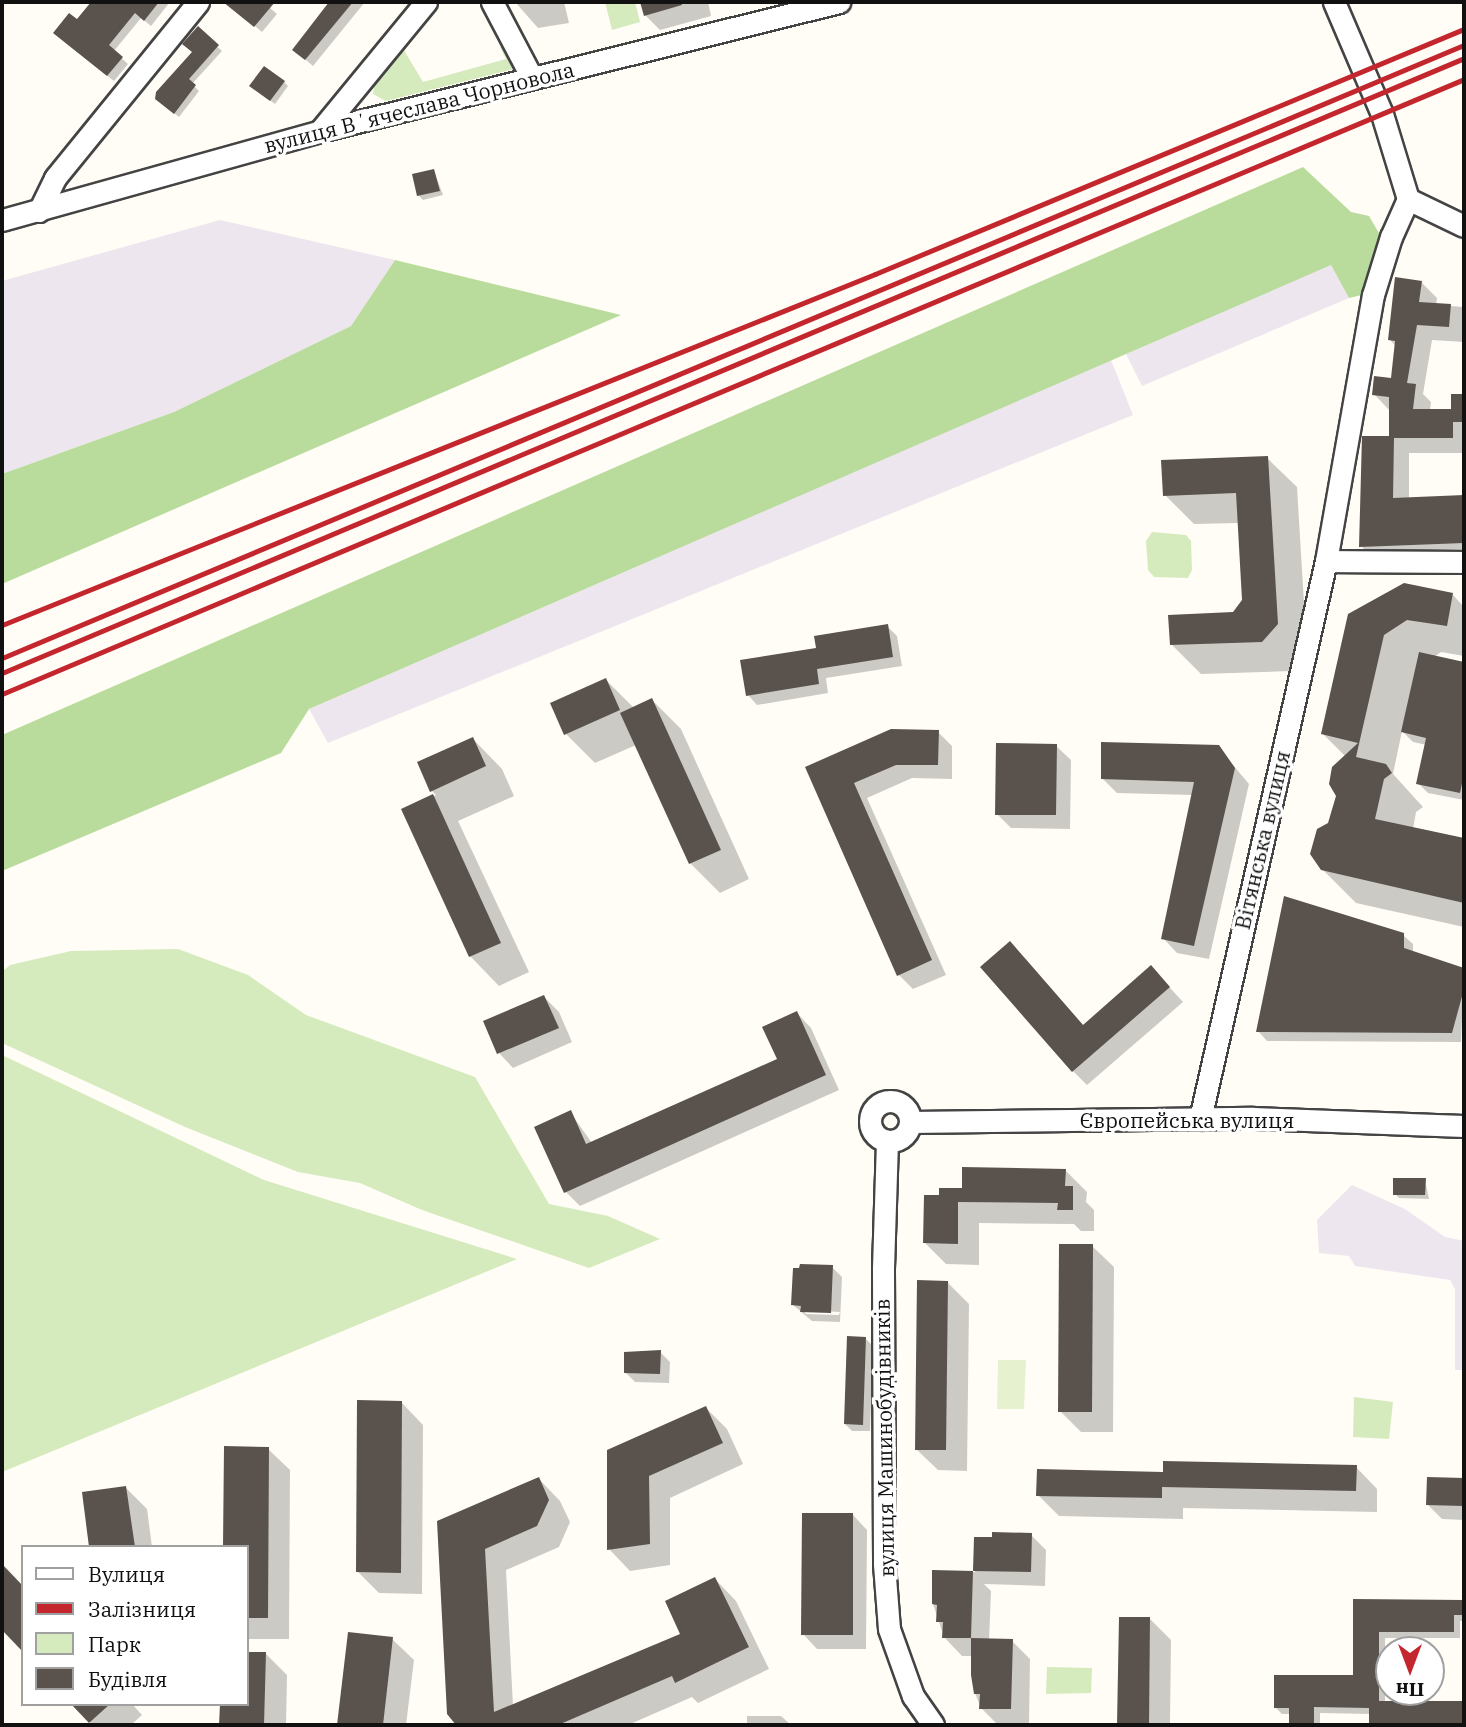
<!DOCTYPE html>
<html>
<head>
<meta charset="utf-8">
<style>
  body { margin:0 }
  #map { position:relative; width:1466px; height:1727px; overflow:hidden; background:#fffdf5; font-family:"IBM Plex Serif",serif }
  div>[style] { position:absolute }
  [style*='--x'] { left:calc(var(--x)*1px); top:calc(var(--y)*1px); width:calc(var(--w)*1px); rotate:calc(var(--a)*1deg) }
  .industrial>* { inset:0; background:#eee6ef }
  .green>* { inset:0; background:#d5ebbd }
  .forest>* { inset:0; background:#b9dc9c }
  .pitch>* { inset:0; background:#e6f2cf }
  .shadow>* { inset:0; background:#0003 }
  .building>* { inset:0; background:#5a524d }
  .roads { filter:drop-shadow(2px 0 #444) drop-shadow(-2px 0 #444) drop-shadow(0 2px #444) drop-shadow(0 -2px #444) }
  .minor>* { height:21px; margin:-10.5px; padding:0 10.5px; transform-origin:10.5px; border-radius:10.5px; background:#fff }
  .minor>.ring { margin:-10.5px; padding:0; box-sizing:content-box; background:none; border:21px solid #fff; border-radius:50% }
  .rail>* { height:5px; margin:-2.5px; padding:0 2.5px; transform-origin:2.5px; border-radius:2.5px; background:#c4262e }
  span { translate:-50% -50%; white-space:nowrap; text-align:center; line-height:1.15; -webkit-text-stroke:7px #fff; paint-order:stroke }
  .street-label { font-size:21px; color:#111 }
  .frame { position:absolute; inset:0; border:4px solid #111; pointer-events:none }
  .legend { position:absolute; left:21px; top:1545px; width:228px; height:161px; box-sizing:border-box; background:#fff; border:2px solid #a0a0a0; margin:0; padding:9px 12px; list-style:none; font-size:21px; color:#111 }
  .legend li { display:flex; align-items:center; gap:14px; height:35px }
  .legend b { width:35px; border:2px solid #a0a0a0 }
  .north { position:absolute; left:1375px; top:1636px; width:70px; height:70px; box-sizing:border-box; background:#fff; border:2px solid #a0a0a0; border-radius:50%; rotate:180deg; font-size:19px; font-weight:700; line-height:28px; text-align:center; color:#111 }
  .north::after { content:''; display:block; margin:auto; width:24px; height:32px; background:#c4262e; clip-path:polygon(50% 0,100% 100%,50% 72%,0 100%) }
</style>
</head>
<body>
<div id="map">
  <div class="industrial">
    <div style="clip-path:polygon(220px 220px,395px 260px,351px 326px,174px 412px,2px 474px,2px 281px)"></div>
    <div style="clip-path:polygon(1331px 264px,1349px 298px,1142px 386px,1126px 354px)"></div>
    <div style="clip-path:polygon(1111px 360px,1133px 415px,328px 743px,309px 709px)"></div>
    <div style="clip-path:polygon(1352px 1185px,1405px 1209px,1445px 1237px,1464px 1241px,1464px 1370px,1455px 1370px,1455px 1289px,1450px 1280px,1355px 1266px,1349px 1256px,1319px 1253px,1317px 1220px)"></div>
  </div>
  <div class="green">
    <div style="clip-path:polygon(605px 2px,635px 2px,640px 22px,612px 30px)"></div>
    <div style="clip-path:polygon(504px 46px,517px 66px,514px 69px,386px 101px,373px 94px,375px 79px,402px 47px,423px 82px,506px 59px,500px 47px)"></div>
    <div style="clip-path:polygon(1152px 532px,1186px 535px,1191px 541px,1192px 570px,1188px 578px,1154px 577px,1148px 570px,1146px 541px)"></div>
    <div style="clip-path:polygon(178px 949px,248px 975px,306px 1015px,475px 1077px,549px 1204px,608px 1216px,660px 1239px,589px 1268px,422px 1210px,360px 1183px,298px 1172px,185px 1127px,2px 1043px,2px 972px,10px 965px,71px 951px)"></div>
    <div style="clip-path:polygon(2px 1055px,264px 1180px,517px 1259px,2px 1472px)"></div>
    <div style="clip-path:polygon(1354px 1397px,1393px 1402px,1389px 1439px,1353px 1437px)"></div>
    <div style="clip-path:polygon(1047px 1667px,1092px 1668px,1091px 1693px,1046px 1694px)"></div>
  </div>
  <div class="forest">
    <div style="clip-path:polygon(1303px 167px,1351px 212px,1369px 216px,1383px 240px,1370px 293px,1349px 298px,1331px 265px,309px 709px,281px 753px,2px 871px,2px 735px)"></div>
    <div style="clip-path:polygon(395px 260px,621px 315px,2px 584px,2px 474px,174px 412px,351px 326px)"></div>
  </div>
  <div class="pitch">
    <div style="clip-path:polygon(998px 1360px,1026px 1360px,1024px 1409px,997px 1409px)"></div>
  </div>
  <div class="shadow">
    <div style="clip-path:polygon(96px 2px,170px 2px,151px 26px,141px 18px,114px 51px,128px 64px,114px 81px,61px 39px)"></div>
    <div style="clip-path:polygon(234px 2px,263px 2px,277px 14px,262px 32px,231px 6px)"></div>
    <div style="clip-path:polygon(332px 2px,365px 2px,313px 66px,294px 50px)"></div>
    <div style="clip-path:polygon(515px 2px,564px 2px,569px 23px,538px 28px)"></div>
    <div style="clip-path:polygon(642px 2px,708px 2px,711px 16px,660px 30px,646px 16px)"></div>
    <div style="clip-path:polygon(198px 29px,222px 51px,192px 84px,199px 91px,179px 117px,161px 103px,194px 53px)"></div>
    <div style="clip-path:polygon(284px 82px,288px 86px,275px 104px,256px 90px)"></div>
    <div style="clip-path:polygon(434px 171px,443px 195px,423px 200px,418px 195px)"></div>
    <div style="clip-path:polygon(1421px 282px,1437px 298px,1436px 305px,1464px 307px,1464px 342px,1432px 340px,1423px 394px,1431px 402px,1430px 410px,1453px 410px,1453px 395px,1464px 395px,1464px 453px,1409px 453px,1409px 499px,1464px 497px,1464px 559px,1377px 562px,1361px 546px,1390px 438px,1390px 411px,1374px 394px,1393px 380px,1396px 346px,1389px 339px)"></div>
    <div style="clip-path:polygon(1267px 458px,1297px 487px,1307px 653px,1291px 671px,1201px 674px,1172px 645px,1234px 613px,1244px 601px,1239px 523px,1194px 524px,1165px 495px)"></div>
    <div style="clip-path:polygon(1452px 594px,1464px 607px,1464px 656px,1441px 652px,1434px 657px,1464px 664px,1464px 800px,1428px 793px,1418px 783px,1427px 745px,1413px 742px,1402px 731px,1393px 774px,1423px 807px,1416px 812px,1413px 829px,1464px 840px,1464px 927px,1356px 903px,1322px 869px,1346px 757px,1323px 734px,1349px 615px)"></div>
    <div style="clip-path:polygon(887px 626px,897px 636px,902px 666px,826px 678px,828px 693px,757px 705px,748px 695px,818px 649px)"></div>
    <div style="clip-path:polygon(606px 680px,634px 708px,652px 700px,681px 729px,749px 879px,720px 893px,690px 863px,636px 745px,595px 763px,566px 734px)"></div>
    <div style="clip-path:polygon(938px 732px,952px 746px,952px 779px,912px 778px,867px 798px,946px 975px,913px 989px,899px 975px,807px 768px)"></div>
    <div style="clip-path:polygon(473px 739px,502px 769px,514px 796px,458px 821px,529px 972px,499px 986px,470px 956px,404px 810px,436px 795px,432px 791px)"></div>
    <div style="clip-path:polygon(1056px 746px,1071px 760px,1070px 829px,1011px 828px,997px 814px)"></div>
    <div style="clip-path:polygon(1218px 747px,1249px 784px,1209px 959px,1177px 953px,1163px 938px,1193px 795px,1117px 793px,1103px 779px)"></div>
    <div style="clip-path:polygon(1403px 935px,1413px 944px,1413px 953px,1464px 970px,1461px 1042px,1267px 1041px,1258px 1031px)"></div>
    <div style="clip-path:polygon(1024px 957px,1084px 1026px,1151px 967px,1183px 1002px,1087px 1085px,1073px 1071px)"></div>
    <div style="clip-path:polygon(544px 997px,559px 1012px,572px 1042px,513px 1068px,499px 1053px)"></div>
    <div style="clip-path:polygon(797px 1013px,811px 1028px,839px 1090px,580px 1206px,566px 1192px,570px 1112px,592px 1143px,779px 1060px)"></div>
    <div style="clip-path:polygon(1065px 1170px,1087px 1192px,1086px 1202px,1094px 1210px,1094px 1231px,1081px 1231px,1074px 1224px,979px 1223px,979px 1265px,946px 1264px,925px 1243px,941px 1197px)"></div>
    <div style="clip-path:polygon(1425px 1180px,1429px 1199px,1399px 1198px,1395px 1194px)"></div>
    <div style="clip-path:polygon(1092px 1246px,1114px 1267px,1113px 1432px,1081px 1432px,1060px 1411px)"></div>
    <div style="clip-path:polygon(evenodd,832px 1267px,842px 1277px,840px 1322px,812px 1321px,793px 1305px,832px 1267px,803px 1310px,840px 1312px,839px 1315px,806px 1314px,803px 1310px)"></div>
    <div style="clip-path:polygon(948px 1283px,969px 1304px,967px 1471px,938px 1470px,916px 1449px)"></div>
    <div style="clip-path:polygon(866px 1339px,873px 1346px,870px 1431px,852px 1431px,845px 1424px)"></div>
    <div style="clip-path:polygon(660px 1352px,670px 1362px,669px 1383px,635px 1382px,625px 1372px)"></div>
    <div style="clip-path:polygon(402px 1403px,423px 1425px,422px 1594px,379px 1593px,358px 1572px)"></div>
    <div style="clip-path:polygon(706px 1408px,727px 1429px,743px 1464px,670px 1498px,670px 1565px,630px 1571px,609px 1549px,609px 1451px)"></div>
    <div style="clip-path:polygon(268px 1449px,290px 1470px,289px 1639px,247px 1639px,247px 1547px)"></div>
    <div style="clip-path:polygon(1356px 1467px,1377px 1489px,1377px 1512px,1183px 1508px,1183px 1519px,1059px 1516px,1038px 1495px,1164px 1474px)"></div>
    <div style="clip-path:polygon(1428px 1478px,1464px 1480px,1464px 1520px,1442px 1519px,1427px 1504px)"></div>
    <div style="clip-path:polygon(539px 1479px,560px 1501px,570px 1522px,559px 1547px,506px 1570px,513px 1706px,682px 1635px,715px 1579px,736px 1601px,769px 1669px,698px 1703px,692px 1697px,628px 1725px,458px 1725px,449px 1713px,439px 1522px)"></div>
    <div style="clip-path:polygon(126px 1488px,147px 1509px,152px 1547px,91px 1547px)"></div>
    <div style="clip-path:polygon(853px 1515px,867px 1530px,866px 1649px,817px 1649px,803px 1634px)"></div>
    <div style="clip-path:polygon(1031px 1535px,1046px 1550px,1045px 1586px,984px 1584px,991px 1591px,989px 1641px,1012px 1641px,1030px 1659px,1029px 1725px,998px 1725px,981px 1708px,975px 1693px,973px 1656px,962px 1656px,944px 1637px,933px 1604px,934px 1572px,975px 1572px,975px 1539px)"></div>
    <div style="clip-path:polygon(1464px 1579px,1464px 1621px,1460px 1621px,1460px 1638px,1385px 1638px,1385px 1703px,1464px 1703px,1464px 1725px,1371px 1725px,1371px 1714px,1320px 1713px,1320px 1725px,1291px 1725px,1291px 1714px,1282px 1714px,1275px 1707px,1354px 1677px,1355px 1601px,1463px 1601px)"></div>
    <div style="clip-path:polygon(1150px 1619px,1171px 1640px,1170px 1725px,1055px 1725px,1119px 1723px)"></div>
    <div style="clip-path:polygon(350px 1634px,392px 1639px,414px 1660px,406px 1725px,339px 1725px)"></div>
    <div style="clip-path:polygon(247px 1653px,266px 1654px,287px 1675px,286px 1725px,221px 1725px,222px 1704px,247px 1704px)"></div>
    <div style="clip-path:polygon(73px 1704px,132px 1704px,142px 1715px,131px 1725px,93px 1725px)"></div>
    <div style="clip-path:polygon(747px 1716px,781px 1716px,791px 1725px,747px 1725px)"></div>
  </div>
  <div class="building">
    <div style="clip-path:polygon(91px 2px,159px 2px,144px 21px,135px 13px,109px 45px,123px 57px,107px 76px,53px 33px,69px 13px,77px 19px)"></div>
    <div style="clip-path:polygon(223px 2px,275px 2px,254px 27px)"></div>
    <div style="clip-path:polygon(329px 2px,353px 2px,305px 60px,292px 50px)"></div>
    <div style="clip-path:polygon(640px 2px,681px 2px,682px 5px,644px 16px)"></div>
    <div style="clip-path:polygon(198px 26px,219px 45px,189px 79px,196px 85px,174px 114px,155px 99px,156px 92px,192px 52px,182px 44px)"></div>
    <div style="clip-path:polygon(264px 66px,285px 81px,270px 101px,249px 86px)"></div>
    <div style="clip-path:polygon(434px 169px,440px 191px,417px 196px,412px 174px)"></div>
    <div style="clip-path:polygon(1395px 277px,1422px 281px,1419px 302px,1451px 304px,1449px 327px,1417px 325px,1407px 383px,1416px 384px,1413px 409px,1451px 409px,1451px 394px,1464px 394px,1464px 422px,1453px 422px,1453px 438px,1394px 438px,1393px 498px,1464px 495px,1464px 543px,1359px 547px,1362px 436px,1389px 436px,1389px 397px,1372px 395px,1374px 376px,1391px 378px,1395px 341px,1388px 340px)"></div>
    <div style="clip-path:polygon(1268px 456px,1278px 624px,1262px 642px,1170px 645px,1168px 615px,1233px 612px,1242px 600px,1236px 493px,1163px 496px,1161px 460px)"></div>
    <div style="clip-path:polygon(1404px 583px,1453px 593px,1447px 626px,1407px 620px,1384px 635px,1356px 757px,1386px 764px,1392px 773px,1384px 779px,1375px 819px,1464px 838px,1464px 903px,1321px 870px,1310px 854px,1317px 829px,1328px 823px,1336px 796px,1329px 784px,1332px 767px,1358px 743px,1321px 734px,1348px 614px)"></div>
    <div style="clip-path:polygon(888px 624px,893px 657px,817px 669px,819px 684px,746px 696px,740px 660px,816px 648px,814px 636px)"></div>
    <div style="clip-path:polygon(1419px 652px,1464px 662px,1464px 774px,1460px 793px,1416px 784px,1426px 738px,1401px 732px)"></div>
    <div style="clip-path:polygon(606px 678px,620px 710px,564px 735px,550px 703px)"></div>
    <div style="clip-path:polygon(652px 698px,721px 850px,689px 864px,620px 713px)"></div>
    <div style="clip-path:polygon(891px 729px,939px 730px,938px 765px,896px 765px,854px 783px,932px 960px,897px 976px,805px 767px)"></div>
    <div style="clip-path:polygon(473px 737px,486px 766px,430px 792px,417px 762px)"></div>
    <div style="clip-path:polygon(1101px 742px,1219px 745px,1235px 768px,1194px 946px,1161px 939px,1194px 782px,1101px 779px)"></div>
    <div style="clip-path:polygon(996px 743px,1057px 744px,1056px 815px,995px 815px)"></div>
    <div style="clip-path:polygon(433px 794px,501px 943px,469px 957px,401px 809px)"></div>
    <div style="clip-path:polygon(1284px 896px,1404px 933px,1404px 948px,1464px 968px,1464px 989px,1452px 1033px,1256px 1032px)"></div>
    <div style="clip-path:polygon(1010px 941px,1083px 1025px,1151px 965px,1170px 987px,1072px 1072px,980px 967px)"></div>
    <div style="clip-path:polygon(544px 995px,559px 1028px,497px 1054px,483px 1021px)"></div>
    <div style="clip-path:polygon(797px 1011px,826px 1075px,564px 1193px,534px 1127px,571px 1110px,586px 1144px,777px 1059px,762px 1027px)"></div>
    <div style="clip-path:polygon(962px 1167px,1066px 1169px,1065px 1186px,1073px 1186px,1073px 1210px,1057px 1210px,1058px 1203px,958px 1202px,958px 1244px,923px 1243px,924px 1195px,939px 1195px,939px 1188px,962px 1188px)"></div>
    <div style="clip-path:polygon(1393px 1178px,1426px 1178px,1425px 1195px,1393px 1195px)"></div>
    <div style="clip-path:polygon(1059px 1244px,1093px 1244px,1092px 1412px,1058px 1412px)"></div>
    <div style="clip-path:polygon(800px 1264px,833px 1265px,831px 1313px,800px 1312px,801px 1306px,791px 1305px,793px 1268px,799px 1268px)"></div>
    <div style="clip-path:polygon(917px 1280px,948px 1281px,946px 1450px,915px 1450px)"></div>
    <div style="clip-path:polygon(847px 1336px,866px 1337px,863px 1425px,844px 1424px)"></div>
    <div style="clip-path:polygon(661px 1350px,660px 1374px,624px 1373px,624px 1352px)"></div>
    <div style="clip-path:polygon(357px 1400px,402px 1401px,401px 1573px,356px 1572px)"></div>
    <div style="clip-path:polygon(706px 1406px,723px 1443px,649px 1476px,650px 1544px,607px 1550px,607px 1450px)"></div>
    <div style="clip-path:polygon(224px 1446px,269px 1447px,268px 1618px,247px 1618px,247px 1547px,223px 1547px)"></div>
    <div style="clip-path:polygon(1163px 1461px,1357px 1465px,1356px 1491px,1162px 1487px,1162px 1498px,1036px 1496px,1037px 1469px,1163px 1472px)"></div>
    <div style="clip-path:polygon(539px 1477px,549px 1500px,537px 1526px,485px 1549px,494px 1712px,680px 1634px,665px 1601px,715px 1577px,749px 1647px,675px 1683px,672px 1676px,558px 1725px,456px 1725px,447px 1714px,437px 1521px)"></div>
    <div style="clip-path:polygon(1427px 1477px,1464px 1478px,1464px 1506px,1426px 1505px)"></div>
    <div style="clip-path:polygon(126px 1486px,135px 1547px,89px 1547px,82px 1492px)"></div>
    <div style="clip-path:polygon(802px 1513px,853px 1513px,853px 1635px,801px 1635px)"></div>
    <div style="clip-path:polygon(992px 1532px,1032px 1533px,1031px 1572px,973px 1571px,974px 1537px,992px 1537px)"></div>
    <div style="clip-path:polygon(2px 1564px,23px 1586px,23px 1652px,2px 1630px)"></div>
    <div style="clip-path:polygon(932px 1570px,973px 1571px,971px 1638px,942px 1638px,943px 1622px,936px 1622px,937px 1605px,932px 1604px)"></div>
    <div style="clip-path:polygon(1353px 1599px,1464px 1600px,1464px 1615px,1454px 1615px,1454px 1632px,1379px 1632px,1379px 1701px,1464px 1701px,1464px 1725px,1369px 1725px,1369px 1708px,1314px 1707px,1314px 1725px,1289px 1725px,1289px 1708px,1274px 1708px,1274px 1675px,1353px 1675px)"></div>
    <div style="clip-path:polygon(1119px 1617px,1150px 1617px,1149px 1725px,1117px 1725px)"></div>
    <div style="clip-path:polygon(348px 1632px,393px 1637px,383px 1725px,337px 1725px)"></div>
    <div style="clip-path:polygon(971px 1638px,1013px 1639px,1011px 1709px,979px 1709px,980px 1694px,974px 1694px,971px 1675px)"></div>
    <div style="clip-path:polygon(247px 1652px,266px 1652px,264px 1725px,219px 1725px,220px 1704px,247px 1704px)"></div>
    <div style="clip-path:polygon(71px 1704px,110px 1704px,89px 1723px)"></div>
  </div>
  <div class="roads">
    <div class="minor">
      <div style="--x:492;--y:2;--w:86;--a:62.2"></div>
      <div style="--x:320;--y:131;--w:167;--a:-50.6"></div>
      <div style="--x:1408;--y:199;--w:62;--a:25.7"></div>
      <div style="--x:39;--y:211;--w:37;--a:-64"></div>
      <div style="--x:55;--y:178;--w:227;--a:-50.9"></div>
      <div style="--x:2;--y:220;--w:330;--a:-15.6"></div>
      <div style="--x:320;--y:131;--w:535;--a:-13.96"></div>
      <div style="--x:1326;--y:561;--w:138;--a:0.4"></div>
      <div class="ring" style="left:870px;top:1101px;width:19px;height:19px"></div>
      <div style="--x:1200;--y:1119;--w:572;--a:-77.28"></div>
      <div style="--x:1326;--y:561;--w:270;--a:-80"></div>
      <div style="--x:1373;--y:295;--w:61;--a:-72.8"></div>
      <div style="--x:1391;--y:237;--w:42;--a:-65.9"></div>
      <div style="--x:1408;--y:199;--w:89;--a:-107"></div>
      <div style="--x:1382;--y:114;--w:122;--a:-113.2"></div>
      <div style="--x:910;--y:1122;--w:343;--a:-0.7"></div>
      <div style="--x:1253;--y:1118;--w:211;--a:2.2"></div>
      <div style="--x:887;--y:1141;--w:128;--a:91.8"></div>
      <div style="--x:883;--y:1269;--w:295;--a:89.8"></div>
      <div style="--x:884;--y:1564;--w:65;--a:85.6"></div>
      <div style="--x:889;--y:1629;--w:71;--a:70.3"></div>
      <div style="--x:913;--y:1696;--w:35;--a:55"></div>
    </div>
  </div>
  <div class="rail">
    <div style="--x:2;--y:625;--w:941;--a:-21.9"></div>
    <div style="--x:875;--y:274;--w:638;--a:-22.59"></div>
    <div style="--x:2;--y:658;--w:1585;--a:-22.75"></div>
    <div style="--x:2;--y:673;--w:1586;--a:-22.81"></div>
    <div style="--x:2;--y:694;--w:1586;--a:-22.81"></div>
  </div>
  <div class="street-label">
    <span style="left:419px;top:107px;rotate:-14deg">вулиця Вʼячеслава Чорновола</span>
    <span style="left:1262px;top:840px;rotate:-77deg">Вітянська вулиця</span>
    <span style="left:1187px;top:1120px">Європейська вулиця</span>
    <span style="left:884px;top:1438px;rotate:-91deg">вулиця Машинобудівників</span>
  </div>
  <div class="frame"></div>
  <ul class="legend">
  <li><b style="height:9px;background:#fff"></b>Вулиця</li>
  <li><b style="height:9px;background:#c4262e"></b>Залізниця</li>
  <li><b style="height:19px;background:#d5ebbd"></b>Парк</li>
  <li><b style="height:19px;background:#5a524d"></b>Будівля</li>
  </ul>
  <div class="north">Пн</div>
</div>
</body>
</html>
